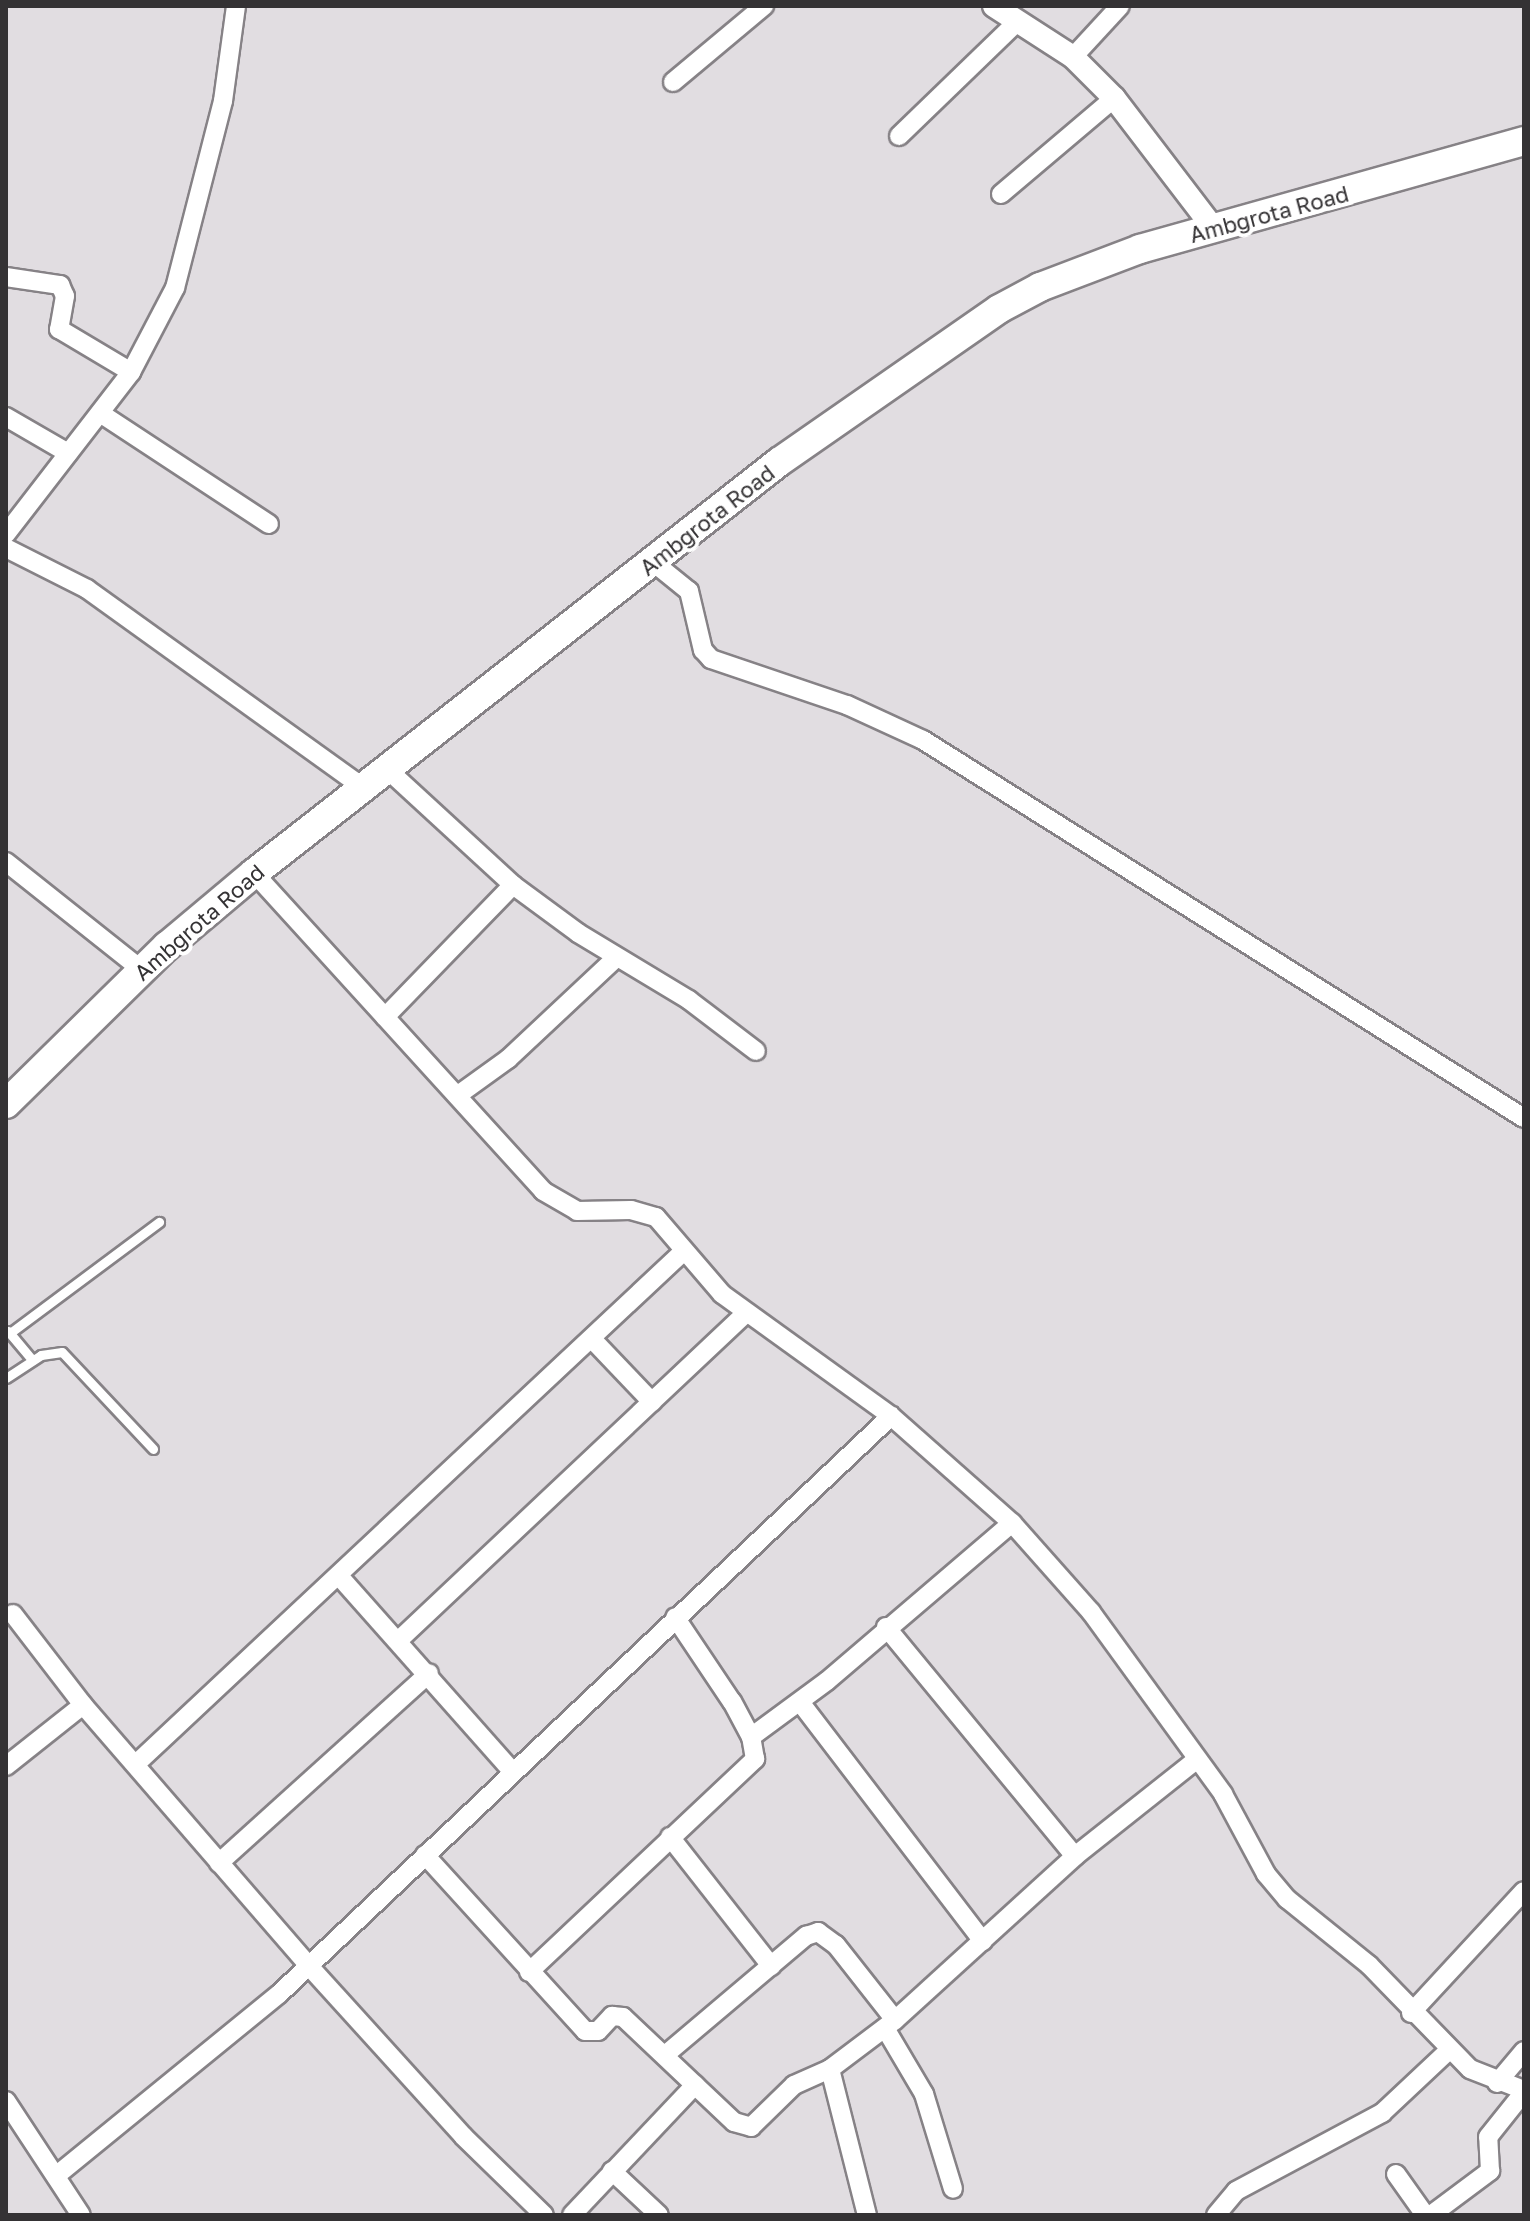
<!DOCTYPE html>
<html>
<head>
<meta charset="utf-8">
<style>
  body { margin:0 }
  #map { position:relative; width:1530px; height:2221px; overflow:hidden; background:#e1dde1; font-family:"Golos Text",sans-serif }
  div>[style] { position:absolute }
  [style*='--x'] { left:calc(var(--x)*1px); top:calc(var(--y)*1px); width:calc(var(--w)*1px); rotate:calc(var(--a)*1deg) }
  .roads { filter:drop-shadow(2px 0 #868286) drop-shadow(-2px 0 #868286) drop-shadow(0 2px #868286) drop-shadow(0 -2px #868286) }
  .service>* { height:9px; margin:-4.5px; padding:0 4.5px; transform-origin:4.5px; border-radius:4.5px; background:#fff }
  .minor>* { height:18px; margin:-9px; padding:0 9px; transform-origin:9px; border-radius:9px; background:#fff }
  .tertiary>* { height:22px; margin:-11px; padding:0 11px; transform-origin:11px; border-radius:11px; background:#fff }
  .primary>* { height:28px; margin:-14px; padding:0 14px; transform-origin:14px; border-radius:14px; background:#fff }
  span { translate:-50% -50%; white-space:nowrap; text-align:center; line-height:1.15; -webkit-text-stroke:8px #fff; paint-order:stroke }
  .street-label { font-size:22px; color:#343234 }
  .frame { position:absolute; inset:0; border:8px solid #343234; pointer-events:none }
</style>
</head>
<body>
<div id="map">
  <div class="roads">
    <div class="service">
      <div style="--x:8;--y:1331;--w:38;--a:50"></div>
      <div style="--x:10;--y:1333;--w:186;--a:-36.7"></div>
      <div style="--x:6;--y:1378;--w:42;--a:-33.3"></div>
      <div style="--x:41;--y:1355;--w:21;--a:-8"></div>
      <div style="--x:62;--y:1352;--w:133;--a:46.8"></div>
    </div>
    <div class="minor">
      <div style="--x:1073;--y:57;--w:69;--a:-47.3"></div>
      <div style="--x:673;--y:82;--w:119;--a:-39.9"></div>
      <div style="--x:899;--y:136;--w:164;--a:-44"></div>
      <div style="--x:1001;--y:194;--w:148;--a:-40.3"></div>
      <div style="--x:6;--y:277;--w:55;--a:8.4"></div>
      <div style="--x:60;--y:285;--w:12;--a:66"></div>
      <div style="--x:65;--y:296;--w:34;--a:100"></div>
      <div style="--x:59;--y:329;--w:84;--a:30.8"></div>
      <div style="--x:100;--y:413;--w:202;--a:33.3"></div>
      <div style="--x:6;--y:417;--w:72;--a:30.1"></div>
      <div style="--x:6;--y:534;--w:205;--a:-52.3"></div>
      <div style="--x:131;--y:372;--w:95;--a:-62.4"></div>
      <div style="--x:175;--y:288;--w:193;--a:-75.6"></div>
      <div style="--x:223;--y:101;--w:96;--a:-82.2"></div>
      <div style="--x:6;--y:548;--w:91;--a:26.8"></div>
      <div style="--x:87;--y:589;--w:342;--a:35.7"></div>
      <div style="--x:653;--y:562;--w:46;--a:38.9"></div>
      <div style="--x:689;--y:591;--w:61;--a:76.7"></div>
      <div style="--x:703;--y:650;--w:12;--a:48"></div>
      <div style="--x:711;--y:659;--w:144;--a:18.7"></div>
      <div style="--x:847;--y:705;--w:84;--a:24.7"></div>
      <div style="--x:923;--y:740;--w:710;--a:32.17"></div>
      <div style="--x:388;--y:770;--w:170;--a:42.6"></div>
      <div style="--x:513;--y:885;--w:81;--a:36.4"></div>
      <div style="--x:578;--y:933;--w:130;--a:31.1"></div>
      <div style="--x:689;--y:1000;--w:84;--a:37.3"></div>
      <div style="--x:6;--y:862;--w:174;--a:38.5"></div>
      <div style="--x:254;--y:873;--w:430;--a:47.7"></div>
      <div style="--x:543;--y:1191;--w:39;--a:30"></div>
      <div style="--x:577;--y:1211;--w:54;--a:-1.1"></div>
      <div style="--x:631;--y:1210;--w:26;--a:16"></div>
      <div style="--x:656;--y:1217;--w:101;--a:49.4"></div>
      <div style="--x:722;--y:1294;--w:208;--a:35.8"></div>
      <div style="--x:891;--y:1416;--w:162;--a:41.5"></div>
      <div style="--x:1012;--y:1523;--w:119;--a:48.4"></div>
      <div style="--x:1091;--y:1612;--w:225;--a:54"></div>
      <div style="--x:1223;--y:1794;--w:91;--a:61.7"></div>
      <div style="--x:1266;--y:1874;--w:33;--a:50"></div>
      <div style="--x:1287;--y:1899;--w:105;--a:38.8"></div>
      <div style="--x:1369;--y:1965;--w:145;--a:45.8"></div>
      <div style="--x:1470;--y:2069;--w:58;--a:21.3"></div>
      <div style="--x:385;--y:1017;--w:184;--a:-45.9"></div>
      <div style="--x:458;--y:1095;--w:62;--a:-35.8"></div>
      <div style="--x:508;--y:1059;--w:149;--a:-43.1"></div>
      <div style="--x:592;--y:1339;--w:87;--a:46.4"></div>
      <div style="--x:339;--y:1576;--w:261;--a:48.4"></div>
      <div style="--x:13;--y:1614;--w:115;--a:52.4"></div>
      <div style="--x:83;--y:1705;--w:345;--a:49.1"></div>
      <div style="--x:309;--y:1966;--w:229;--a:47.8"></div>
      <div style="--x:463;--y:2136;--w:113;--a:44.3"></div>
      <div style="--x:886;--y:1627;--w:297;--a:50.5"></div>
      <div style="--x:399;--y:1640;--w:477;--a:-43.3"></div>
      <div style="--x:800;--y:1702;--w:301;--a:52.6"></div>
      <div style="--x:751;--y:1737;--w:94;--a:-36.4"></div>
      <div style="--x:827;--y:1681;--w:243;--a:-40.5"></div>
      <div style="--x:137;--y:1763;--w:749;--a:-43.11"></div>
      <div style="--x:6;--y:1766;--w:98;--a:-38.4"></div>
      <div style="--x:670;--y:1837;--w:164;--a:51.9"></div>
      <div style="--x:425;--y:1855;--w:238;--a:47.7"></div>
      <div style="--x:585;--y:2031;--w:13;--a:0"></div>
      <div style="--x:598;--y:2031;--w:21;--a:-47"></div>
      <div style="--x:612;--y:2016;--w:11;--a:5"></div>
      <div style="--x:623;--y:2017;--w:153;--a:43.4"></div>
      <div style="--x:734;--y:2122;--w:18;--a:16"></div>
      <div style="--x:751;--y:2127;--w:60;--a:-44.3"></div>
      <div style="--x:794;--y:2085;--w:39;--a:-24"></div>
      <div style="--x:830;--y:2069;--w:81;--a:-37"></div>
      <div style="--x:895;--y:2020;--w:244;--a:-42.3"></div>
      <div style="--x:1075;--y:1856;--w:154;--a:-38.4"></div>
      <div style="--x:219;--y:1863;--w:283;--a:-42.1"></div>
      <div style="--x:529;--y:1972;--w:311;--a:-43.3"></div>
      <div style="--x:755;--y:1759;--w:22;--a:-100"></div>
      <div style="--x:751;--y:1737;--w:40;--a:-118"></div>
      <div style="--x:732;--y:1702;--w:102;--a:-123.8"></div>
      <div style="--x:1411;--y:2013;--w:166;--a:-47.2"></div>
      <div style="--x:885;--y:2028;--w:77;--a:59.4"></div>
      <div style="--x:924;--y:2094;--w:99;--a:73"></div>
      <div style="--x:665;--y:2055;--w:185;--a:-40.2"></div>
      <div style="--x:806;--y:1936;--w:13;--a:-18"></div>
      <div style="--x:818;--y:1932;--w:22;--a:36"></div>
      <div style="--x:836;--y:1945;--w:95;--a:51.8"></div>
      <div style="--x:830;--y:2069;--w:151;--a:75.8"></div>
      <div style="--x:1497;--y:2083;--w:42;--a:-49.8"></div>
      <div style="--x:6;--y:2101;--w:136;--a:56.7"></div>
      <div style="--x:612;--y:2171;--w:64;--a:43.1"></div>
      <div style="--x:1396;--y:2174;--w:50;--a:54.7"></div>
      <div style="--x:57;--y:2175;--w:286;--a:-39.2"></div>
      <div style="--x:279;--y:1994;--w:842;--a:-43.36"></div>
      <div style="--x:572;--y:2215;--w:179;--a:-46.6"></div>
      <div style="--x:1216;--y:2215;--w:31;--a:-50"></div>
      <div style="--x:1236;--y:2191;--w:166;--a:-28.1"></div>
      <div style="--x:1382;--y:2113;--w:91;--a:-43.2"></div>
      <div style="--x:1431;--y:2215;--w:74;--a:-36.7"></div>
      <div style="--x:1490;--y:2171;--w:34;--a:-93"></div>
      <div style="--x:1488;--y:2137;--w:58;--a:-51.3"></div>
    </div>
    <div class="tertiary">
      <div style="--x:994;--y:6;--w:94;--a:32.8"></div>
      <div style="--x:1073;--y:57;--w:58;--a:45"></div>
      <div style="--x:1114;--y:98;--w:165;--a:52.6"></div>
    </div>
    <div class="primary">
      <div style="--x:6;--y:1104;--w:226;--a:-44.5"></div>
      <div style="--x:167;--y:946;--w:114;--a:-40"></div>
      <div style="--x:254;--y:873;--w:667;--a:-38.06"></div>
      <div style="--x:779;--y:462;--w:268;--a:-34.8"></div>
      <div style="--x:999;--y:309;--w:47;--a:-28.2"></div>
      <div style="--x:1040;--y:287;--w:107;--a:-20.8"></div>
      <div style="--x:1140;--y:249;--w:399;--a:-15.7"></div>
    </div>
  </div>
  <div class="street-label">
    <span style="left:1269px;top:214px;rotate:-15deg">Ambgrota Road</span>
    <span style="left:707px;top:520px;rotate:-38deg">Ambgrota Road</span>
    <span style="left:199px;top:922px;rotate:-41deg">Ambgrota Road</span>
  </div>
  <div class="frame"></div>
</div>
</body>
</html>
